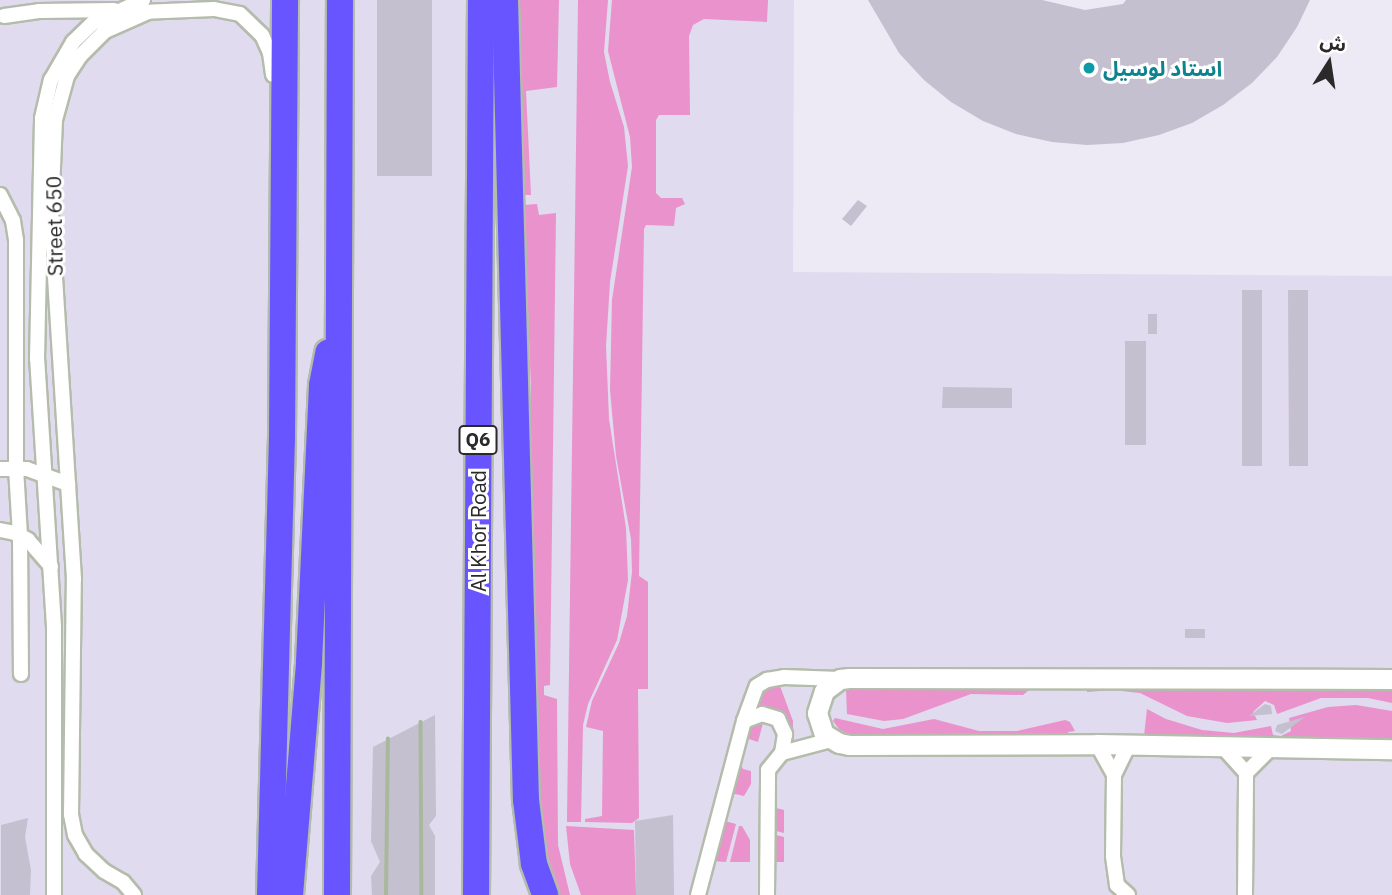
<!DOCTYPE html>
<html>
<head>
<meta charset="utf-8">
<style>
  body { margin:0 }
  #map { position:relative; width:1392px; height:895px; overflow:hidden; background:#e0dbee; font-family:"IBM Plex Sans","Noto Sans Arabic",sans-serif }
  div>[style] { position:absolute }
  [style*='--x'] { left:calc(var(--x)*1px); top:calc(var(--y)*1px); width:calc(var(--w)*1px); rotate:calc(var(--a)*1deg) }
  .green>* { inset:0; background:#e992cc }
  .plaza>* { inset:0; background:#ede9f5 }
  .building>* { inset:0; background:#c4c0cf }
  .roads { filter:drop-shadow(2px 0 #b4bcab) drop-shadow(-2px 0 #b4bcab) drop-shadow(0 2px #b4bcab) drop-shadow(0 -2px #b4bcab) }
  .street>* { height:14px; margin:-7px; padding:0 7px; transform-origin:7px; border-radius:7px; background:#fff }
  .secondary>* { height:19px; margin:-9.5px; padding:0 9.5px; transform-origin:9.5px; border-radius:9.5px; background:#fff }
  .highway>* { height:26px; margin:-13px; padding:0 13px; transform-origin:13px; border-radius:13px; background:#6855ff }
  .rail>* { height:3.5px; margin:-1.75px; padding:0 1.75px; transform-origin:1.75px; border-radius:1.75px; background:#a9b79d }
  .dots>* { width:19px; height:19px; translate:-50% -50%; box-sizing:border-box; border:4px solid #fff; border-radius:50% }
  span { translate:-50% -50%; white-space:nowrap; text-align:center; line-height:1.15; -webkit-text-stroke:6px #fff; paint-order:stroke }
  .shield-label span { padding:2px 5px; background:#fff; border:2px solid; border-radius:5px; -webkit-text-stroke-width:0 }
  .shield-label { font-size:19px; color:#2a2a2a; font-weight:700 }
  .culture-label { font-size:21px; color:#0d838f; font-weight:700 }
  .left { translate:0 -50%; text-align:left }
  .street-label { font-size:21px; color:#2a2a2a }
  .north { position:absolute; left:1294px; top:28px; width:70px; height:70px; -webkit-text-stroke:5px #fff; paint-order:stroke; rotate:12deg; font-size:19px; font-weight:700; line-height:28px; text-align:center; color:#2a2a2a }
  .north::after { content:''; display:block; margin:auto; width:24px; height:32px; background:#2a2a2a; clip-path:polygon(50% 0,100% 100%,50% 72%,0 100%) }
</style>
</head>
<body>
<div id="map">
  <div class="green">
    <div style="clip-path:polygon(517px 0,559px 0,557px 87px,526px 91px,531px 195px,523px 195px)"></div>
    <div style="clip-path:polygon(578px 0,608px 0,604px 52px,610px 82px,624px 127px,628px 166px,610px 282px,606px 346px,609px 419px,626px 528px,628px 580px,617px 640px,588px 704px,583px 725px,581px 822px,567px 822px,567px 819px)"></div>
    <div style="clip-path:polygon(612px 0,768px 0,767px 22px,704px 19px,693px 25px,689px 36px,690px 115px,659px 115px,656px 120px,656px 193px,661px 198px,682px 198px,685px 204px,676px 208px,674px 226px,646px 225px,644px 229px,639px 576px,648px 582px,648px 689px,638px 689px,639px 818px,632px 823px,585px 822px,585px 819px,602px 816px,603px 731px,586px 727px,592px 701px,619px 643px,627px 616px,632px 572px,631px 539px,616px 456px,610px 390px,612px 300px,632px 167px,630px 137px,608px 51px)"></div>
    <div style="clip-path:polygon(537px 204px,539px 215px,556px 213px,550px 685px,544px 686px,544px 695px,557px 699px,558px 845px,570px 895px,557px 895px,551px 883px,537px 811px,529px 447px,531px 389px,524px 205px)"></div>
    <div style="clip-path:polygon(772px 685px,780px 686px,793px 721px,793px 743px,791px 743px,790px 732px,754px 711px,758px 697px)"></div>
    <div style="clip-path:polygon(1087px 686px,1392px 689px,1392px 703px,1368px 698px,1321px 698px,1277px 714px,1274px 705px,1265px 701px,1253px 712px,1257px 720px,1227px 723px,1187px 716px,1140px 693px,1112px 690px,1087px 692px)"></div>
    <div style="clip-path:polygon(849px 687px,1028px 687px,1029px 690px,1023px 695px,971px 694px,903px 719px,884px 721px,847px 714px,846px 690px)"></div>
    <div style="clip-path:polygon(1356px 705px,1392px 711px,1392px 740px,1144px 736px,1147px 709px,1166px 719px,1202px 730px,1234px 733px,1271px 726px,1273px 735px,1281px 736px,1291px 731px,1289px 718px,1328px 707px)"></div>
    <div style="clip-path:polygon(835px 718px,883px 729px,934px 719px,979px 731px,1017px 731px,1065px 720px,1070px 722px,1075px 731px,1068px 732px,1067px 735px,851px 736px,839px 729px,833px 721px)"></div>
    <div style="clip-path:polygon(764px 719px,758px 742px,746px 738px,752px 724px)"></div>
    <div style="clip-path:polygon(739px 762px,743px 769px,751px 771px,751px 784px,744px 796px,735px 794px,729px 798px)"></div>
    <div style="clip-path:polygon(776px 808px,784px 810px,784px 833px,776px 831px)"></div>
    <div style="clip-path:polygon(721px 820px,736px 824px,726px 862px,713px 861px)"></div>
    <div style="clip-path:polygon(566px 826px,634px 830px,636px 895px,581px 895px,570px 864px)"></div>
    <div style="clip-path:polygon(739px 826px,742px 826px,750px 840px,750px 862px,730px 862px)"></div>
    <div style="clip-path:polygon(776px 835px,784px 837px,784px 862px,776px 862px)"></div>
  </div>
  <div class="plaza">
    <div style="clip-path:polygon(794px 0,1392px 0,1392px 276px,793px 272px)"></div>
  </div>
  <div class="building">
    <div style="clip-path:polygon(377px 0,432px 0,432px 176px,377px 176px)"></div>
    <div style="clip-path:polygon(868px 0,1042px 0,1085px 10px,1123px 4px,1126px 0,1310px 0,1297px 27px,1277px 57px,1252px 83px,1223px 105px,1192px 123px,1159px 135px,1123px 143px,1087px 145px,1052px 142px,1016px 134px,983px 121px,951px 102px,924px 80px,899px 53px)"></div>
    <div style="clip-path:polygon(858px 200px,867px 206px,851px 226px,842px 219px)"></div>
    <div style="clip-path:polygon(1242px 290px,1262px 290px,1262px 466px,1242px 466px)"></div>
    <div style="clip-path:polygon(1288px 290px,1308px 290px,1308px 466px,1289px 466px)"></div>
    <div style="clip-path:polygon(1148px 314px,1157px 314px,1157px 334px,1148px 334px)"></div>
    <div style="clip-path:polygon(1125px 341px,1146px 341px,1146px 445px,1125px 445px)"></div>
    <div style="clip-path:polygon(943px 387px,1012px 388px,1012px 408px,942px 408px)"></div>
    <div style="clip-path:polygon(1185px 629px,1205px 629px,1205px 638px,1185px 638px)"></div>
    <div style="clip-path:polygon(1265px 704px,1271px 706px,1272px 714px,1249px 716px)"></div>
    <div style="clip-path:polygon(435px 715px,436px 816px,429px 825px,435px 836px,435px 895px,372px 895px,371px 876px,380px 862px,371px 841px,373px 747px)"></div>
    <div style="clip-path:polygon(1305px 717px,1282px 734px,1275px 731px,1277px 725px)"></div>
    <div style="clip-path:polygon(673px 815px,674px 895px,636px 895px,635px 821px)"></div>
    <div style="clip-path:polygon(28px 818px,25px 837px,31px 870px,30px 895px,1px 895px,1px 825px)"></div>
  </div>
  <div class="roads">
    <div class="street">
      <div style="--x:141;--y:12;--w:73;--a:-2.4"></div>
      <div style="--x:214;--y:9;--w:26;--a:11"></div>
      <div style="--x:240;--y:14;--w:30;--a:44"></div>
      <div style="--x:262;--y:35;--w:20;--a:66"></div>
      <div style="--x:270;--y:53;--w:22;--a:82"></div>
      <div style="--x:4;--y:16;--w:35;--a:-8"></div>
      <div style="--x:39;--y:11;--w:75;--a:-0.8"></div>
      <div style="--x:0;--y:195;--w:29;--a:63"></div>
      <div style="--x:13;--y:221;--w:19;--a:81"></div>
      <div style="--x:16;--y:240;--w:228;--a:90"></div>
      <div style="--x:16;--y:468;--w:67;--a:86.6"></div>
      <div style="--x:20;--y:535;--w:139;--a:89.6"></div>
      <div style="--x:0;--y:469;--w:27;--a:0"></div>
      <div style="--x:27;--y:469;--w:44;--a:20.1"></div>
      <div style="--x:0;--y:530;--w:15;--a:11"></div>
      <div style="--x:15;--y:533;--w:15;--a:28"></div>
      <div style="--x:28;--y:540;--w:35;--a:49"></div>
      <div style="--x:744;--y:721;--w:19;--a:-21"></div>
      <div style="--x:762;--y:714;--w:17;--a:17"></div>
      <div style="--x:778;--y:719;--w:17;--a:65"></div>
      <div style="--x:785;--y:734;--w:19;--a:99"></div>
      <div style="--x:1097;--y:744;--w:35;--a:61"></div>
      <div style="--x:1222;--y:746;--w:36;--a:48"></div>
      <div style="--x:54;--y:895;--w:268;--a:-90"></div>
      <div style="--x:54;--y:627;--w:269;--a:-93.6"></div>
      <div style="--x:37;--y:359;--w:241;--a:-88.8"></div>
      <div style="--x:42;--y:118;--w:39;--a:-77"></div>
      <div style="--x:51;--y:80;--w:44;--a:-59.9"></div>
      <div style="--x:73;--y:42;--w:28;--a:-44"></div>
      <div style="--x:93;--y:23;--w:55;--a:-24.7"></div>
      <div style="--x:134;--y:895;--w:17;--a:-130"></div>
      <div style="--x:123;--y:882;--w:22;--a:-150"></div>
      <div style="--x:104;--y:871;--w:25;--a:-137"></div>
      <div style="--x:86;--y:854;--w:22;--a:-120"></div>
      <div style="--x:75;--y:835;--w:21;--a:-101"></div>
      <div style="--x:71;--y:814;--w:235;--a:-89.3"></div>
      <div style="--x:74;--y:579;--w:365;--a:-93.6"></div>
      <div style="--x:51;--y:215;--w:95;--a:-87.6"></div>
      <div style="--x:55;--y:120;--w:46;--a:-74.7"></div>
      <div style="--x:67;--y:76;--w:24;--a:-57"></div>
      <div style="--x:80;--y:56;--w:35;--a:-45"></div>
      <div style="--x:105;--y:31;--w:47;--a:-23.8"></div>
      <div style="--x:698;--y:895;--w:180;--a:-75.2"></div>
      <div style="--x:744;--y:721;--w:37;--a:-70"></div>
      <div style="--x:757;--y:686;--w:12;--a:-31"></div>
      <div style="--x:767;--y:680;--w:17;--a:-10"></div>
      <div style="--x:784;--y:677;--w:56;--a:2"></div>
      <div style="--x:767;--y:895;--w:125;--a:-89.5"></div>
      <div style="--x:768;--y:770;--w:22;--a:-51"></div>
      <div style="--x:782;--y:753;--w:51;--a:-14.9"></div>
      <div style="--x:1128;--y:895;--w:15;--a:-138"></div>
      <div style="--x:1117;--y:885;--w:29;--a:-98"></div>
      <div style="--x:1113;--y:856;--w:81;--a:-89.3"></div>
      <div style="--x:1114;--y:775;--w:34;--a:-64"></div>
      <div style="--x:1245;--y:895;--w:122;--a:-89.5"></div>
      <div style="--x:1246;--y:773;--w:37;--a:-45"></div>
    </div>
    <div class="secondary">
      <div style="--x:1392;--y:679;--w:543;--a:-179.89"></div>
      <div style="--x:849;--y:678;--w:9;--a:174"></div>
      <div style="--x:840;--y:679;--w:20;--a:143"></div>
      <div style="--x:824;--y:691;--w:23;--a:108"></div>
      <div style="--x:817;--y:713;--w:22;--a:72"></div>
      <div style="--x:824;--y:734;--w:17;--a:31"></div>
      <div style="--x:839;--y:743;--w:10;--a:11"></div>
      <div style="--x:849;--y:745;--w:248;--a:-0.2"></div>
      <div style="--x:1097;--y:744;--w:295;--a:1"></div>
    </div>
    <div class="highway">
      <div style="--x:505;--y:0;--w:800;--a:88.5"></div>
      <div style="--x:526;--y:800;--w:64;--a:82.9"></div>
      <div style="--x:534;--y:864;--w:33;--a:70"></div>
      <div style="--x:270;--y:895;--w:458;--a:-88.5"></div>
      <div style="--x:282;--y:437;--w:437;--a:-89.6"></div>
      <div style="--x:290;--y:895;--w:234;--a:-85.3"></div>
      <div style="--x:309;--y:662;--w:277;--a:-87.3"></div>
      <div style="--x:322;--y:385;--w:33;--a:-79"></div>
      <div style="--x:337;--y:895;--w:895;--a:-89.81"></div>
      <div style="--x:476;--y:895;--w:895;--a:-89.68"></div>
    </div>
  </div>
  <div class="rail">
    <div style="--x:421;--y:722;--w:173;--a:89.7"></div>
    <div style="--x:386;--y:895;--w:156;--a:-89.3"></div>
  </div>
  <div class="dots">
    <div style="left:1089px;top:68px;background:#0f9aa8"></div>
  </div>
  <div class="shield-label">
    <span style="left:478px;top:440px">Q6</span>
  </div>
  <div class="culture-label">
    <span class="left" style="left:1103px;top:68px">استاد لوسيل</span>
  </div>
  <div class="street-label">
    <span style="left:54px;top:226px;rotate:-91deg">Street 650</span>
    <span style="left:478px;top:531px;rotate:-90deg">Al Khor Road</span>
  </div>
  <div class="north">ش</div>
</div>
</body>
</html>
